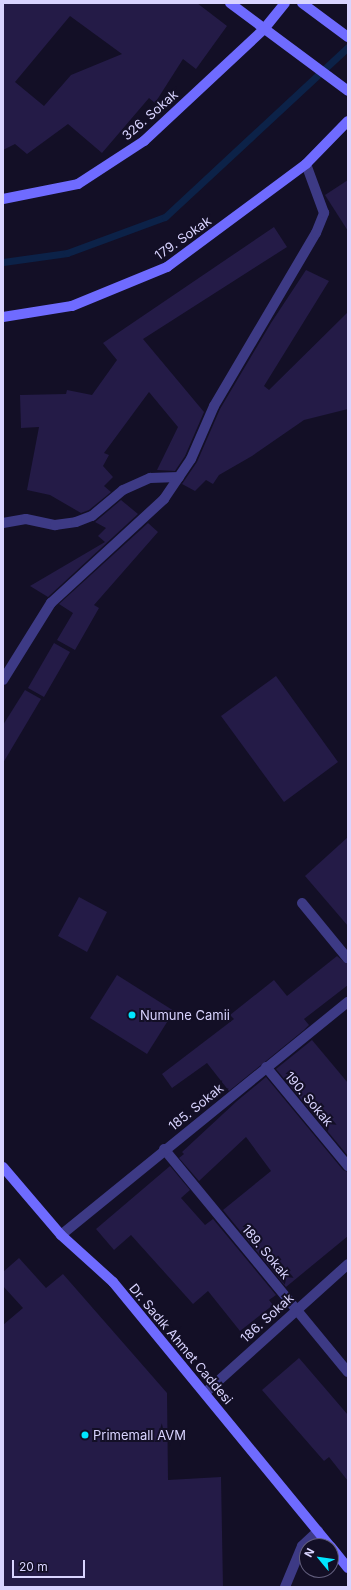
<!DOCTYPE html>
<html>
<head>
<meta charset="utf-8">
<style>
  body { margin:0 }
  #map { position:relative; width:351px; height:1590px; overflow:hidden; background:#130f26; font-family:Inter,sans-serif }
  div>[style] { position:absolute }
  [style*='--x'] { left:calc(var(--x)*1px); top:calc(var(--y)*1px); width:calc(var(--w)*1px); rotate:calc(var(--a)*1deg) }
  .stream>* { height:7px; margin:-3.5px; padding:0 3.5px; transform-origin:3.5px; border-radius:3.5px; background:#0c2248 }
  .building>* { inset:0; background:#241b47 }
  .lane>* { height:10px; margin:-5px; padding:0 5px; transform-origin:5px; border-radius:5px; background:#3d3a85 }
  .street>* { height:10px; margin:-5px; padding:0 5px; transform-origin:5px; border-radius:5px; background:#3d3a85 }
  .secondary>* { height:10px; margin:-5px; padding:0 5px; transform-origin:5px; border-radius:5px; background:#6f6bff }
  .dots>* { width:11px; height:11px; translate:-50% -50%; box-sizing:border-box; border:2px solid #130f26; border-radius:50% }
  span { translate:-50% -50%; white-space:nowrap; text-align:center; line-height:1.15; -webkit-text-stroke:4px #130f26; paint-order:stroke }
  .street-label { font-size:13px; color:#d9d4ff }
  .poi-label { font-size:13px; color:#d9d4ff }
  .left { translate:0 -50%; text-align:left }
  .frame { position:absolute; inset:0; border:4px solid #d9d4ff; pointer-events:none }
  .north { position:absolute; left:299px; top:1538px; width:40px; height:40px; box-sizing:border-box; background:#130f26; border:1px solid #625e7d; border-radius:50%; rotate:299deg; font-size:11px; font-weight:700; line-height:16px; text-align:center; color:#d9d4ff }
  .north::after { content:''; display:block; margin:auto; width:14px; height:18px; background:#00e5ff; clip-path:polygon(50% 0,100% 100%,50% 72%,0 100%) }
  .scale { position:absolute; left:12px; top:1560px; width:73px; height:18px; box-sizing:border-box; border:2px solid #d9d4ff; border-top:0; padding-left:5px; font-size:12px; line-height:14px; white-space:nowrap; color:#d9d4ff; -webkit-text-stroke:3px #130f26; paint-order:stroke }
</style>
</head>
<body>
<div id="map">
  <div class="stream">
    <div style="--x:3;--y:262;--w:65;--a:-8"></div>
    <div style="--x:67;--y:253;--w:104;--a:-20.2"></div>
    <div style="--x:165;--y:217;--w:250;--a:-42.9"></div>
  </div>
  <div class="building">
    <div style="clip-path:polygon(evenodd,3px 3px,197px 3px,227px 26px,196px 69px,183px 59px,155px 103px,149px 98px,102px 153px,68px 124px,27px 154px,15px 144px,3px 150px,3px 3px,70px 16px,122px 54px,71px 75px,44px 106px,15px 82px,70px 16px)"></div>
    <div style="clip-path:polygon(348px 180px,348px 231px,325px 195px)"></div>
    <div style="clip-path:polygon(274px 227px,287px 247px,143px 339px,204px 412px,185px 456px,175px 471px,157px 470px,178px 427px,149px 392px,104px 453px,109px 455px,103px 466px,113px 477px,104px 486px,111px 492px,89px 510px,81px 513px,50px 495px,27px 490px,39px 427px,21px 428px,20px 395px,66px 394px,67px 390px,92px 395px,117px 360px,103px 343px)"></div>
    <div style="clip-path:polygon(306px 270px,329px 281px,264px 386px,269px 390px,348px 312px,348px 409px,304px 420px,252px 456px,219px 475px,213px 484px,206px 480px,195px 491px,182px 484px,197px 462px,220px 409px,271px 323px)"></div>
    <div style="clip-path:polygon(121px 500px,138px 514px,48px 597px,30px 586px,105px 542px,98px 536px,106px 528px,95px 522px)"></div>
    <div style="clip-path:polygon(148px 523px,158px 532px,94px 605px,99px 608px,75px 650px,57px 640px,73px 613px,59px 604px)"></div>
    <div style="clip-path:polygon(54px 643px,70px 652px,44px 697px,28px 688px)"></div>
    <div style="clip-path:polygon(276px 676px,338px 762px,284px 802px,221px 716px)"></div>
    <div style="clip-path:polygon(25px 690px,41px 699px,3px 763px,3px 725px)"></div>
    <div style="clip-path:polygon(348px 837px,348px 926px,305px 876px)"></div>
    <div style="clip-path:polygon(79px 897px,107px 912px,87px 952px,58px 936px)"></div>
    <div style="clip-path:polygon(337px 956px,348px 965px,348px 985px,304px 1019px,309px 1025px,304px 1030px,229px 1091px,207px 1063px,172px 1088px,162px 1074px,234px 1019px,230px 1015px,274px 980px,287px 996px)"></div>
    <div style="clip-path:polygon(117px 975px,174px 1011px,147px 1054px,90px 1018px)"></div>
    <div style="clip-path:polygon(312px 1040px,348px 1083px,348px 1156px,276px 1069px)"></div>
    <div style="clip-path:polygon(266px 1077px,343px 1170px,348px 1172px,348px 1236px,286px 1287px,223px 1210px,271px 1171px,246px 1137px,199px 1181px,179px 1158px,184px 1154px,182px 1152px,237px 1101px)"></div>
    <div style="clip-path:polygon(170px 1166px,190px 1190px,181px 1198px,205px 1225px,213px 1219px,276px 1295px,269px 1300px,273px 1305px,240px 1331px,208px 1291px,193px 1304px,131px 1235px,114px 1250px,96px 1229px)"></div>
    <div style="clip-path:polygon(19px 1258px,46px 1288px,63px 1274px,167px 1393px,168px 1480px,221px 1477px,223px 1587px,3px 1587px,3px 1325px,23px 1308px,3px 1286px,3px 1272px)"></div>
    <div style="clip-path:polygon(299px 1358px,348px 1415px,348px 1481px,329px 1457px,324px 1461px,262px 1390px)"></div>
  </div>
  <div class="lane">
    <div style="--x:285;--y:1587;--w:44;--a:-67.5"></div>
    <div style="--x:302;--y:1546;--w:22;--a:-43"></div>
  </div>
  <div class="street">
    <div style="--x:3;--y:523;--w:23;--a:-10"></div>
    <div style="--x:26;--y:519;--w:30;--a:12"></div>
    <div style="--x:55;--y:525;--w:21;--a:-8"></div>
    <div style="--x:76;--y:522;--w:17;--a:-21"></div>
    <div style="--x:92;--y:516;--w:40;--a:-40"></div>
    <div style="--x:123;--y:490;--w:30;--a:-24"></div>
    <div style="--x:150;--y:478;--w:29;--a:-2"></div>
    <div style="--x:3;--y:680;--w:91;--a:-58.1"></div>
    <div style="--x:51;--y:603;--w:154;--a:-42.6"></div>
    <div style="--x:164;--y:499;--w:48;--a:-56"></div>
    <div style="--x:191;--y:459;--w:58;--a:-66.5"></div>
    <div style="--x:214;--y:406;--w:201;--a:-59.5"></div>
    <div style="--x:316;--y:233;--w:22;--a:-68"></div>
    <div style="--x:324;--y:213;--w:52;--a:-110.2"></div>
    <div style="--x:302;--y:903;--w:72;--a:50.6"></div>
    <div style="--x:266;--y:1067;--w:129;--a:50.4"></div>
    <div style="--x:164;--y:1149;--w:289;--a:50.5"></div>
    <div style="--x:61;--y:1235;--w:370;--a:-39.1"></div>
    <div style="--x:206;--y:1392;--w:191;--a:-42"></div>
  </div>
  <div class="secondary">
    <div style="--x:230;--y:3;--w:147;--a:36.7"></div>
    <div style="--x:302;--y:3;--w:57;--a:36.5"></div>
    <div style="--x:3;--y:199;--w:76;--a:-11.3"></div>
    <div style="--x:78;--y:184;--w:79;--a:-33.1"></div>
    <div style="--x:144;--y:141;--w:164;--a:-43"></div>
    <div style="--x:264;--y:29;--w:33;--a:-51"></div>
    <div style="--x:3;--y:317;--w:70;--a:-9.1"></div>
    <div style="--x:72;--y:306;--w:103;--a:-22.3"></div>
    <div style="--x:167;--y:267;--w:173;--a:-36.5"></div>
    <div style="--x:306;--y:164;--w:60;--a:-45.7"></div>
    <div style="--x:3;--y:1167;--w:89;--a:49.5"></div>
    <div style="--x:61;--y:1235;--w:70;--a:42.1"></div>
    <div style="--x:113;--y:1282;--w:342;--a:50.6"></div>
    <div style="--x:331;--y:1547;--w:27;--a:51"></div>
  </div>
  <div class="dots">
    <div style="left:132px;top:1015px;background:#00e5ff"></div>
    <div style="left:85px;top:1435px;background:#00e5ff"></div>
  </div>
  <div class="street-label">
    <span style="left:150px;top:115px;rotate:-41deg">326. Sokak</span>
    <span style="left:183px;top:238px;rotate:-35deg">179. Sokak</span>
    <span style="left:309px;top:1099px;rotate:50deg">190. Sokak</span>
    <span style="left:196px;top:1107px;rotate:-39deg">185. Sokak</span>
    <span style="left:266px;top:1252px;rotate:50deg">189. Sokak</span>
    <span style="left:267px;top:1318px;rotate:-42deg">186. Sokak</span>
    <span style="left:181px;top:1344px;rotate:50deg">Dr. Sadık Ahmet Caddesi</span>
  </div>
  <div class="poi-label">
    <span class="left" style="left:140px;top:1015px">Numune Camii</span>
    <span class="left" style="left:93px;top:1435px">Primemall AVM</span>
  </div>
  <div class="frame"></div>
  <div class="north">N</div>
  <div class="scale">20 m</div>
</div>
</body>
</html>
